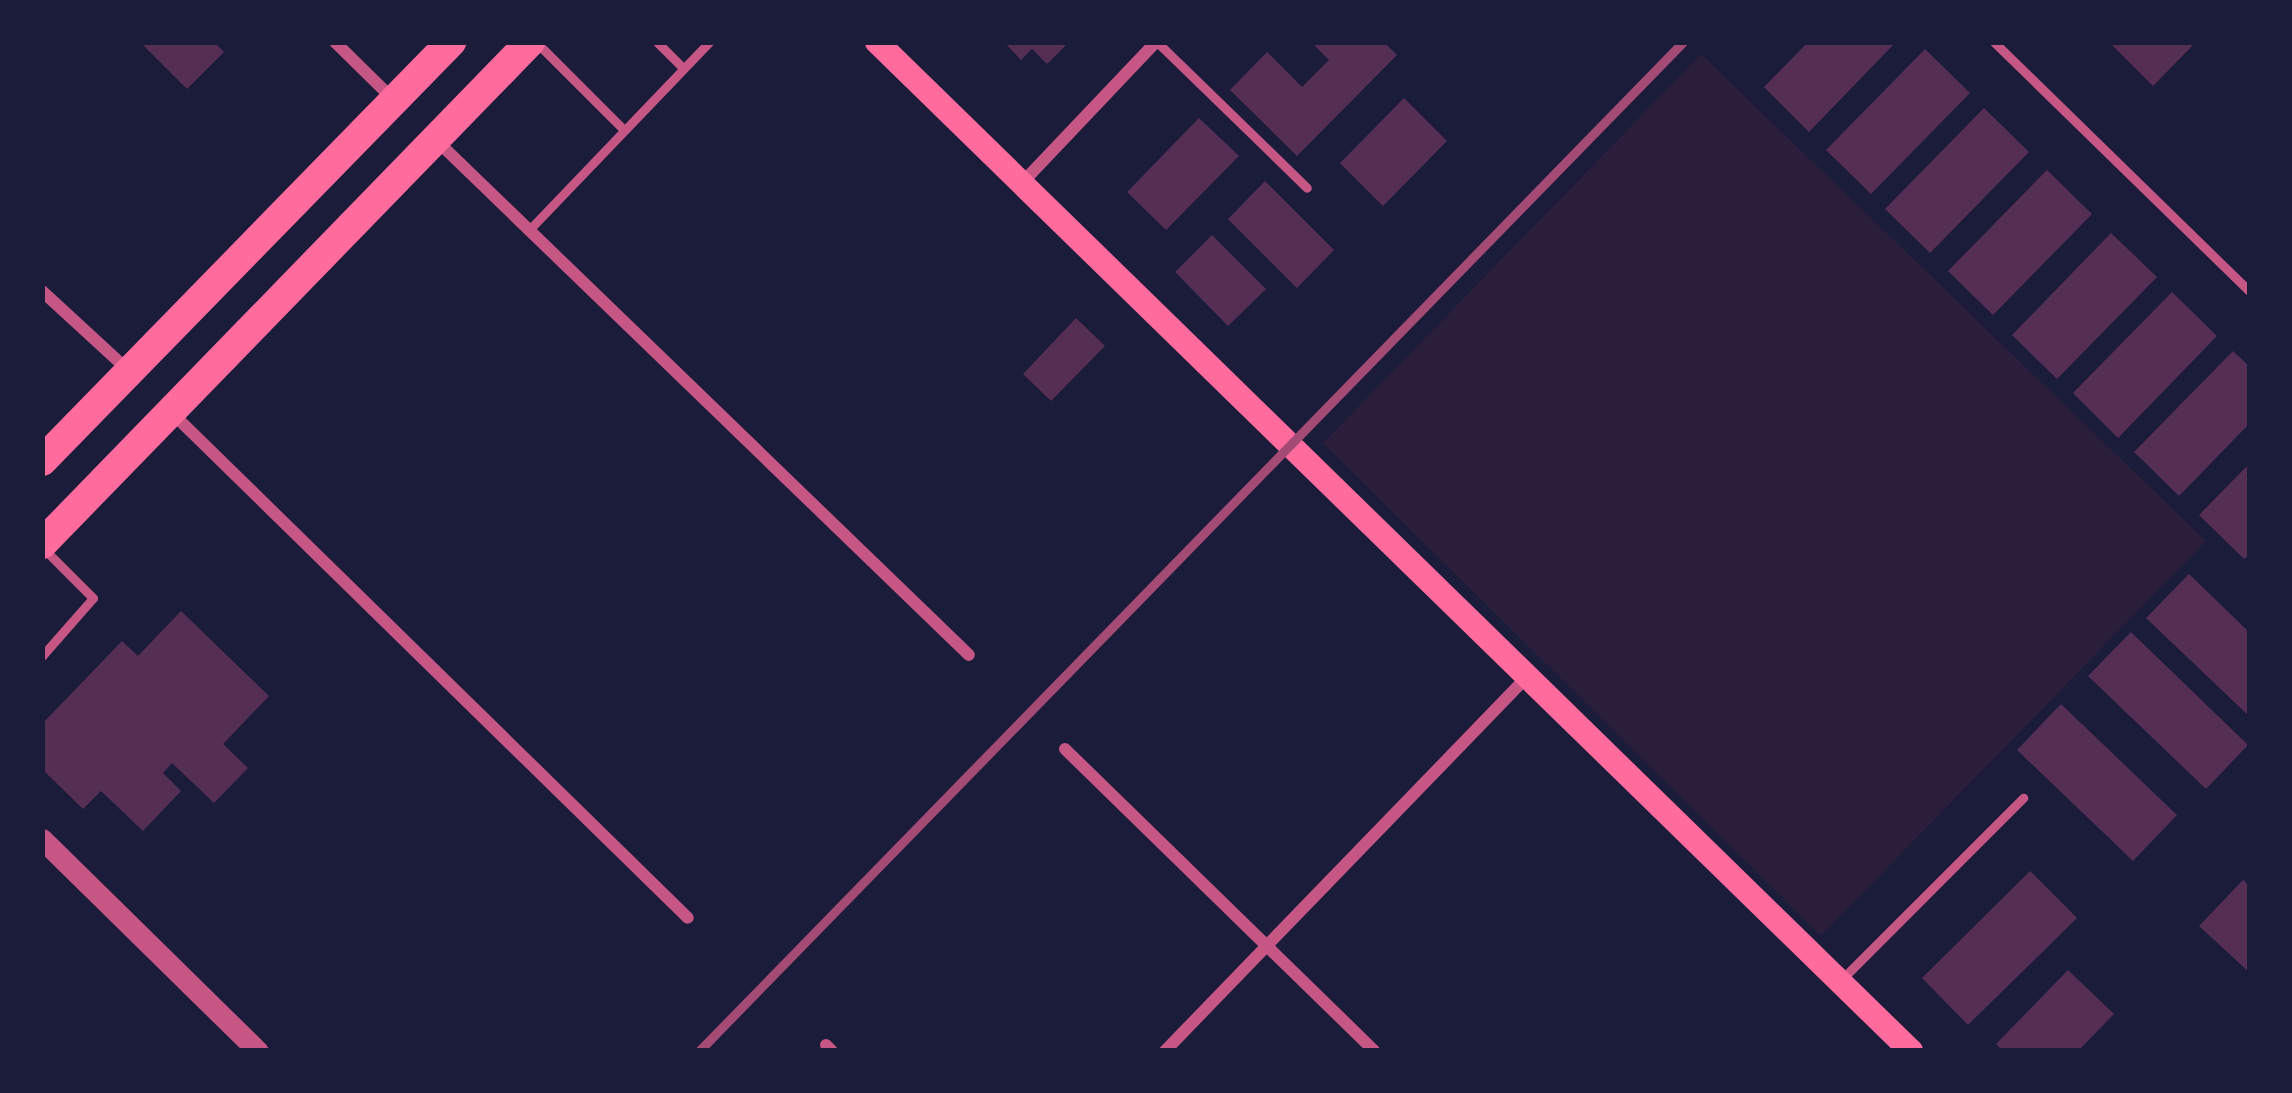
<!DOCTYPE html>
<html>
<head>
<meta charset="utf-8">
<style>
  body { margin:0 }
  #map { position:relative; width:2292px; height:1093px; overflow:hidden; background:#1b1b3a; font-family:Roboto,sans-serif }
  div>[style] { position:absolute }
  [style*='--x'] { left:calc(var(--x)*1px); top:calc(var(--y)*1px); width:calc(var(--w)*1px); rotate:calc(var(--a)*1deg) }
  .green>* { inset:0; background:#2a1e3b }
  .building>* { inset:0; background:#542f53 }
  .service>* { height:9px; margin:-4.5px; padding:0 4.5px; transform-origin:4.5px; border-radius:4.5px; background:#c65784 }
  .minor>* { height:12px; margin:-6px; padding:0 6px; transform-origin:6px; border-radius:6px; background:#c65784 }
  .tertiary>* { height:21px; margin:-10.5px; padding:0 10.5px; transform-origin:10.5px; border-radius:10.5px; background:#c65784 }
  .secondary>* { height:24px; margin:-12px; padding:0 12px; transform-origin:12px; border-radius:12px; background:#ff6b9d }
  .primary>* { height:30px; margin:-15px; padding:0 15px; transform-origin:15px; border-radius:15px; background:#ff6b9d }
  .rail>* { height:9px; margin:-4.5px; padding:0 4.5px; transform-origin:4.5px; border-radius:4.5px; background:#a44b75 }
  span { translate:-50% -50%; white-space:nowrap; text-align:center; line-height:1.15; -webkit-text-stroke:9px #1b1b3a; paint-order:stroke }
  .frame { position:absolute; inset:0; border:45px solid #1b1b3a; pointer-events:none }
</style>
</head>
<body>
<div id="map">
  <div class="green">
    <div style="clip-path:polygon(1701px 54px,2206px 541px,1821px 936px,1323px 443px)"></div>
  </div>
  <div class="building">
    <div style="clip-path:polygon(140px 42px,214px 42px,224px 52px,187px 89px)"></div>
    <div style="clip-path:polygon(1004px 42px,1069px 42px,1047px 64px,1032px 49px,1021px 60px)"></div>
    <div style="clip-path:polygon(1311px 42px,1384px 42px,1397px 55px,1297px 156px,1230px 90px,1267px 52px,1302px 87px,1329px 60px)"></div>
    <div style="clip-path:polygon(1808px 42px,1896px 42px,1809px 132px,1764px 87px)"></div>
    <div style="clip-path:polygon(2109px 42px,2196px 42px,2153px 86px)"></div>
    <div style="clip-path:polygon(1925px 49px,1970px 93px,1871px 194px,1826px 150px)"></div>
    <div style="clip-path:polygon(1404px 98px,1447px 141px,1383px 206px,1340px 163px)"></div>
    <div style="clip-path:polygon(1984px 108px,2029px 152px,1930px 253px,1885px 209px)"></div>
    <div style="clip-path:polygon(1199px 118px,1239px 156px,1166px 230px,1127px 192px)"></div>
    <div style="clip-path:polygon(2047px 170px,2092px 214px,1993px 315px,1948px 271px)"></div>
    <div style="clip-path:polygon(1265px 181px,1334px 250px,1297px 288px,1228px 219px)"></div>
    <div style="clip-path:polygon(2111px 233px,2157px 277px,2057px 379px,2012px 335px)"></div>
    <div style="clip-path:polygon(1212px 235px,1266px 289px,1228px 326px,1175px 272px)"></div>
    <div style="clip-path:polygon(2172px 292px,2217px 336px,2118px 438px,2073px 393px)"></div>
    <div style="clip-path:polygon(1076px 318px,1105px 346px,1051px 401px,1023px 374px)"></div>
    <div style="clip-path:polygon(2233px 351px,2250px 367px,2250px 423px,2179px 496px,2134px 452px)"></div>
    <div style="clip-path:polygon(2250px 463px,2250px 554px,2244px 559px,2199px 515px)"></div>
    <div style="clip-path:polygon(2189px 574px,2250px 633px,2250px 717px,2146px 618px)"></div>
    <div style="clip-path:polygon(181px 611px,269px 696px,223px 744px,248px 768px,214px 803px,172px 763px,163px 773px,181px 791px,143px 831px,101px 791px,83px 809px,42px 769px,42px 724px,122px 641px,138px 656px)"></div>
    <div style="clip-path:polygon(2131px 632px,2248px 745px,2206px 789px,2088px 676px)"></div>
    <div style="clip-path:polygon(2061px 704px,2177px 815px,2133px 861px,2017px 750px)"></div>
    <div style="clip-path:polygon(2030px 871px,2077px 918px,1968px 1025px,1922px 978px)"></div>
    <div style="clip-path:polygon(2243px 880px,2250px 887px,2250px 973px,2199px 926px)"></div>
    <div style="clip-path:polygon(2068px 970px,2114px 1014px,2078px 1051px,2003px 1051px,1996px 1044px)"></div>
  </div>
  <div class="service">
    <div style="--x:536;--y:42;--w:124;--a:45"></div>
    <div style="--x:657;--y:42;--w:37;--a:45"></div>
    <div style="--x:1157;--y:42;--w:209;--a:44.2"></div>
    <div style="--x:1994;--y:42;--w:358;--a:44.3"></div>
    <div style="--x:528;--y:231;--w:262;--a:-46.2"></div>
    <div style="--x:42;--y:656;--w:77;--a:-48.7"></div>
    <div style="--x:93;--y:598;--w:66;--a:-135"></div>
    <div style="--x:1843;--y:978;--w:255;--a:-45"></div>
  </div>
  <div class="minor">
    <div style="--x:335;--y:42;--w:83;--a:44.5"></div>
    <div style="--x:436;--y:140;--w:741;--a:44.02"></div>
    <div style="--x:1022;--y:183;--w:195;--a:-46.5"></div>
    <div style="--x:42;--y:291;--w:118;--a:42.6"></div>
    <div style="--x:171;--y:412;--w:723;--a:44.38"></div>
    <div style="--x:1065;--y:749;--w:432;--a:44.3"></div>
    <div style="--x:826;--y:1045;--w:8;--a:45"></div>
    <div style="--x:1165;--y:1051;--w:519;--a:-45.94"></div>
  </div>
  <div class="tertiary">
    <div style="--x:42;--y:839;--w:303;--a:44.5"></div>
  </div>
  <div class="secondary">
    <div style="--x:877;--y:42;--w:1445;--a:44.3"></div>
  </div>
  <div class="primary">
    <div style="--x:42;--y:461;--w:586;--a:-45.69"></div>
    <div style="--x:42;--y:544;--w:700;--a:-45.81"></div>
  </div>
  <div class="rail">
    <div style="--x:699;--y:1051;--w:1409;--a:-45.72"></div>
  </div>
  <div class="frame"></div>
</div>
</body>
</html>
